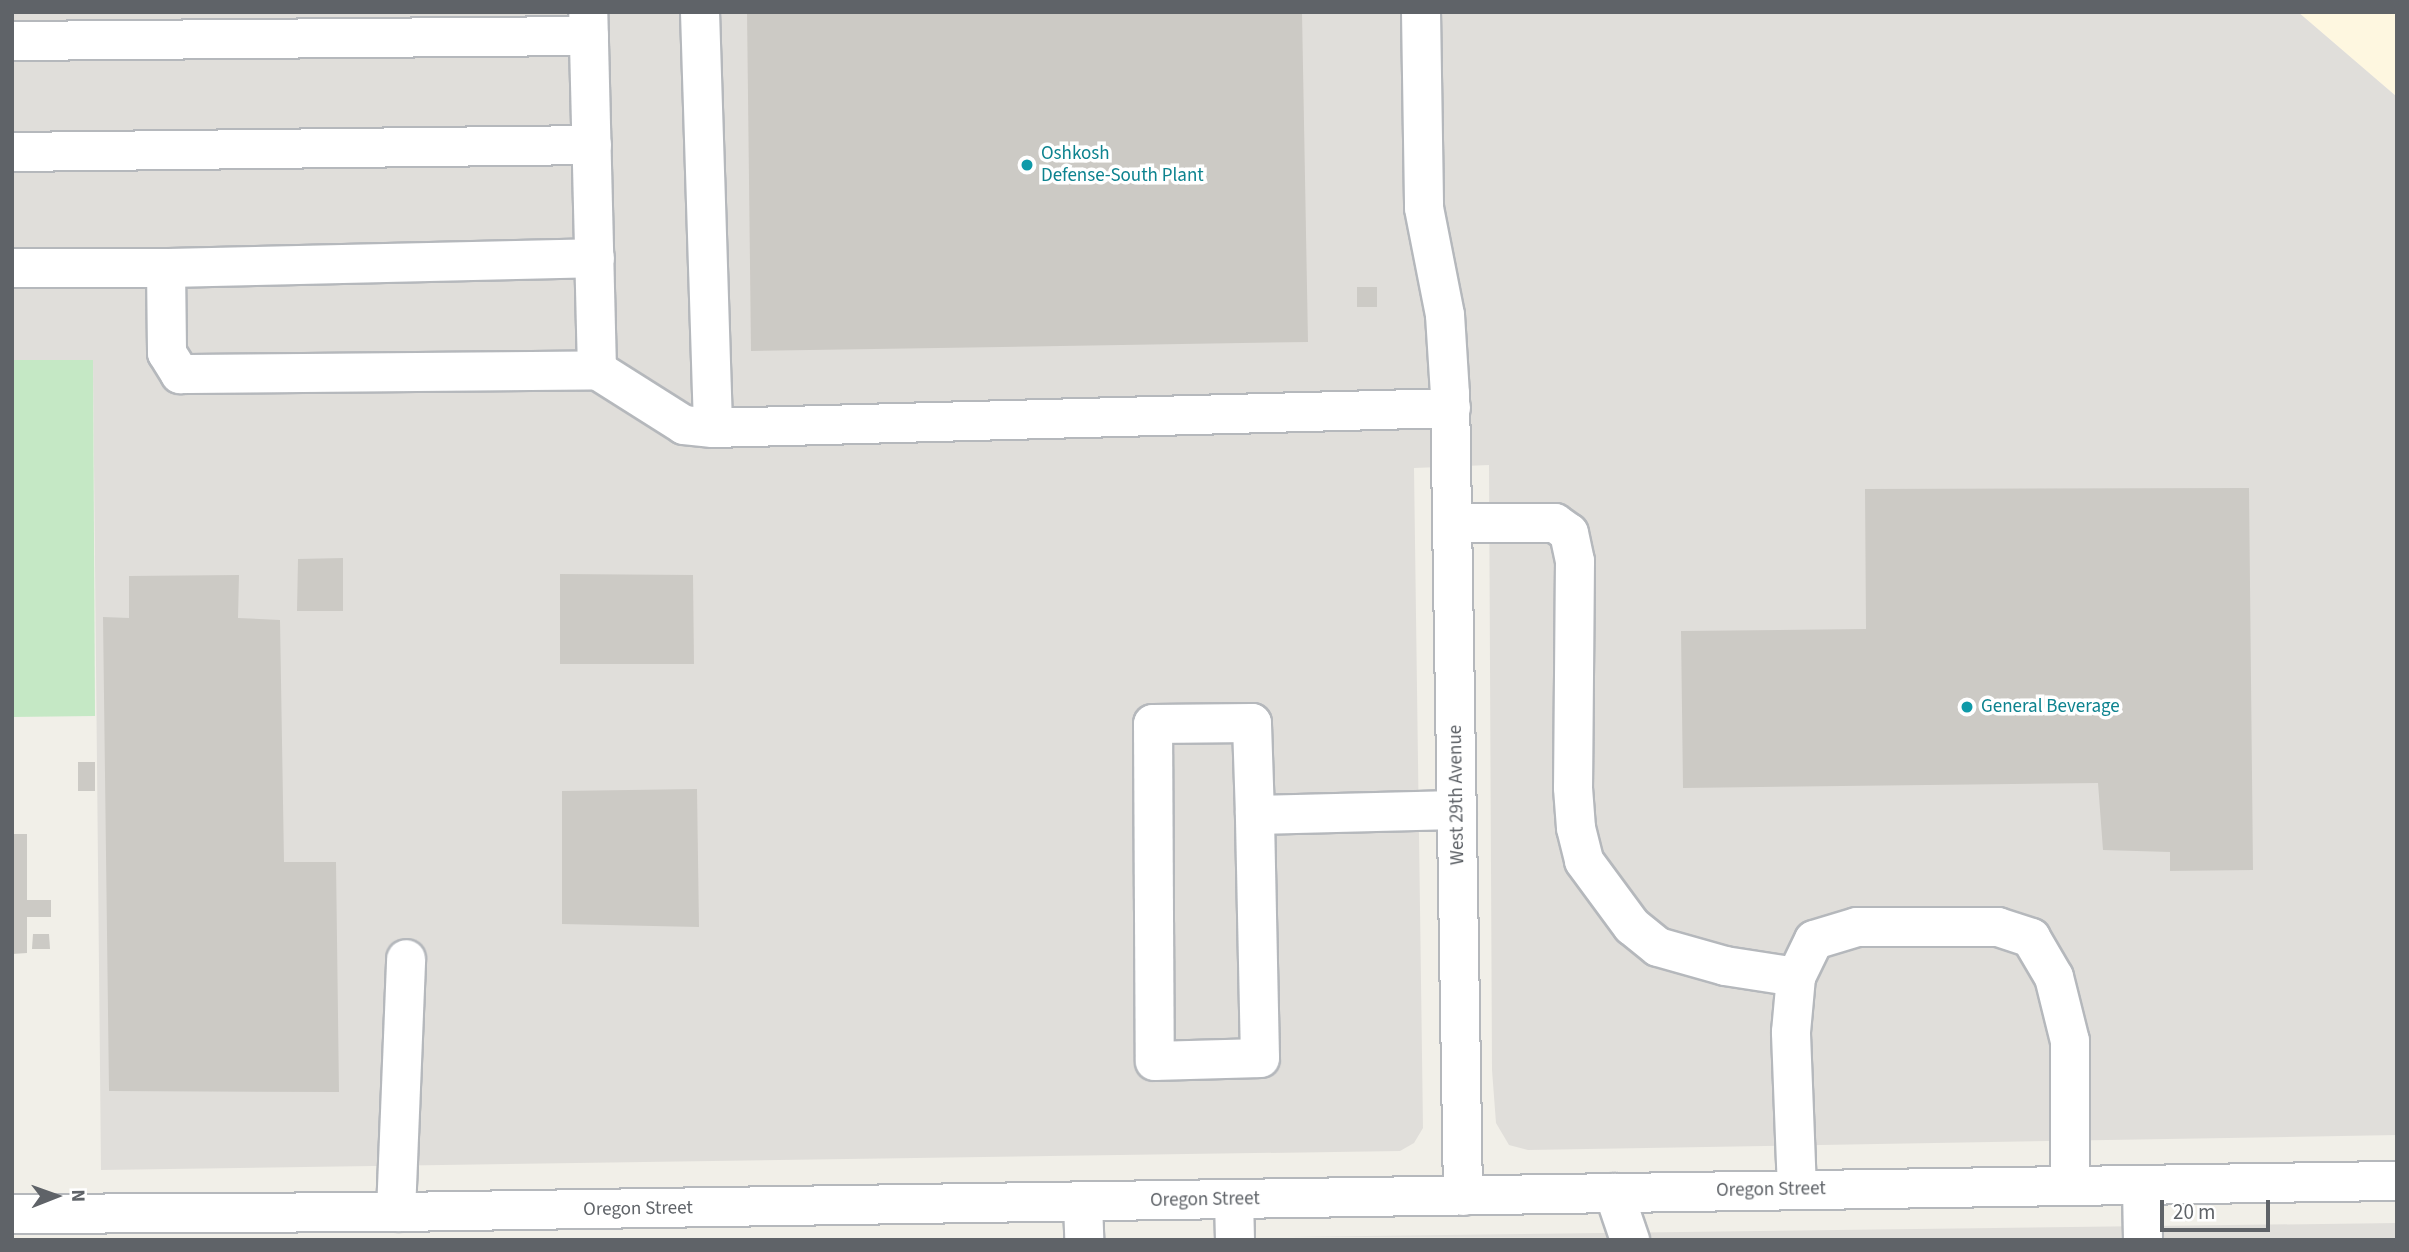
<!DOCTYPE html>
<html>
<head>
<meta charset="utf-8">
<style>
  body { margin:0 }
  #map { position:relative; width:2409px; height:1252px; overflow:hidden; background:#f1efe8; font-family:"Source Sans 3",sans-serif }
  div>[style] { position:absolute }
  [style*='--x'] { left:calc(var(--x)*1px); top:calc(var(--y)*1px); width:calc(var(--w)*1px); rotate:calc(var(--a)*1deg) }
  .commercial>* { inset:0; background:#fef7e0 }
  .industrial>* { inset:0; background:#e0deda }
  .green>* { inset:0; background:#c5e8c5 }
  .building>* { inset:0; background:#cccac5 }
  .roads { filter:drop-shadow(2px 0 #b5b8bc) drop-shadow(-2px 0 #b5b8bc) drop-shadow(0 2px #b5b8bc) drop-shadow(0 -2px #b5b8bc) }
  .minor>* { height:38px; margin:-19px; padding:0 19px; transform-origin:19px; border-radius:19px; background:#fff }
  .dots>* { width:19px; height:19px; translate:-50% -50%; box-sizing:border-box; border:4px solid #fff; border-radius:50% }
  span { translate:-50% -50%; white-space:nowrap; text-align:center; line-height:1.15; -webkit-text-stroke:7px #fff; paint-order:stroke }
  .culture-label { font-size:19px; color:#0d838f }
  .left { translate:0 -50%; text-align:left }
  .street-label { font-size:19px; color:#5f6368 }
  .frame { position:absolute; inset:0; border:14px solid #5f6368; pointer-events:none }
  .north { position:absolute; left:21px; top:1161px; width:70px; height:70px; -webkit-text-stroke:5px #fff; paint-order:stroke; rotate:89deg; font-size:19px; font-weight:700; line-height:28px; text-align:center; color:#5f6368 }
  .north::after { content:''; display:block; margin:auto; width:24px; height:32px; background:#5f6368; clip-path:polygon(50% 0,100% 100%,50% 72%,0 100%) }
  .scale { position:absolute; left:2160px; top:1200px; width:110px; height:32px; box-sizing:border-box; border:4px solid #5f6368; border-top:0; padding-left:9px; font-size:21px; line-height:24px; white-space:nowrap; color:#5f6368; -webkit-text-stroke:5px #fff; paint-order:stroke }
</style>
</head>
<body>
<div id="map">
  <div class="commercial">
    <div style="clip-path:polygon(2298px 12px,2397px 12px,2397px 97px)"></div>
  </div>
  <div class="industrial">
    <div style="clip-path:polygon(12px 12px,2298px 12px,2397px 97px,2397px 1135px,1528px 1150px,1509px 1145px,1496px 1123px,1492px 1070px,1489px 465px,1414px 468px,1423px 1128px,1414px 1143px,1400px 1151px,101px 1170px,93px 361px,12px 360px)"></div>
    <div style="clip-path:polygon(2397px 1223px,2397px 1240px,1286px 1237px)"></div>
  </div>
  <div class="green">
    <div style="clip-path:polygon(12px 360px,93px 360px,95px 716px,12px 717px)"></div>
  </div>
  <div class="building">
    <div style="clip-path:polygon(747px 12px,1302px 12px,1308px 342px,751px 351px)"></div>
    <div style="clip-path:polygon(1357px 287px,1377px 287px,1377px 307px,1357px 307px)"></div>
    <div style="clip-path:polygon(2249px 488px,2253px 870px,2170px 871px,2170px 852px,2103px 850px,2098px 783px,1683px 788px,1681px 631px,1866px 629px,1865px 489px)"></div>
    <div style="clip-path:polygon(343px 558px,343px 611px,297px 611px,298px 559px)"></div>
    <div style="clip-path:polygon(560px 574px,693px 575px,694px 664px,560px 664px)"></div>
    <div style="clip-path:polygon(239px 575px,238px 618px,280px 620px,284px 862px,336px 862px,339px 1092px,109px 1091px,103px 617px,129px 618px,129px 576px)"></div>
    <div style="clip-path:polygon(78px 762px,95px 762px,95px 791px,78px 791px)"></div>
    <div style="clip-path:polygon(697px 789px,699px 927px,562px 924px,562px 791px)"></div>
    <div style="clip-path:polygon(12px 834px,27px 834px,27px 900px,51px 900px,51px 917px,27px 917px,27px 953px,12px 954px)"></div>
    <div style="clip-path:polygon(33px 934px,49px 934px,50px 949px,32px 949px)"></div>
  </div>
  <div class="roads">
    <div class="minor">
      <div style="--x:700;--y:12;--w:416;--a:88.2"></div>
      <div style="--x:1421;--y:12;--w:196;--a:89.1"></div>
      <div style="--x:1424;--y:208;--w:109;--a:78.9"></div>
      <div style="--x:1445;--y:315;--w:79;--a:86.4"></div>
      <div style="--x:1450;--y:394;--w:802;--a:89.07"></div>
      <div style="--x:12;--y:41;--w:577;--a:-0.5"></div>
      <div style="--x:12;--y:152;--w:580;--a:-0.69"></div>
      <div style="--x:12;--y:268;--w:154;--a:0"></div>
      <div style="--x:166;--y:268;--w:85;--a:89.3"></div>
      <div style="--x:167;--y:353;--w:25;--a:58"></div>
      <div style="--x:180;--y:374;--w:417;--a:-0.5"></div>
      <div style="--x:597;--y:370;--w:358;--a:-91.4"></div>
      <div style="--x:166;--y:268;--w:429;--a:-1.3"></div>
      <div style="--x:597;--y:370;--w:103;--a:32.3"></div>
      <div style="--x:684;--y:425;--w:29;--a:6"></div>
      <div style="--x:713;--y:428;--w:738;--a:-1.55"></div>
      <div style="--x:1453;--y:523;--w:102;--a:0"></div>
      <div style="--x:1555;--y:523;--w:17;--a:36"></div>
      <div style="--x:1569;--y:533;--w:29;--a:78"></div>
      <div style="--x:1575;--y:561;--w:227;--a:90.5"></div>
      <div style="--x:1573;--y:788;--w:40;--a:85.7"></div>
      <div style="--x:1576;--y:828;--w:34;--a:76"></div>
      <div style="--x:1584;--y:861;--w:81;--a:53.6"></div>
      <div style="--x:1632;--y:926;--w:33;--a:39"></div>
      <div style="--x:1658;--y:947;--w:70;--a:15.8"></div>
      <div style="--x:1725;--y:966;--w:72;--a:8.8"></div>
      <div style="--x:1255;--y:815;--w:92;--a:-91.9"></div>
      <div style="--x:1252;--y:723;--w:99;--a:179.4"></div>
      <div style="--x:1153;--y:724;--w:337;--a:89.7"></div>
      <div style="--x:1155;--y:1061;--w:105;--a:-1.6"></div>
      <div style="--x:1260;--y:1058;--w:243;--a:-91.2"></div>
      <div style="--x:1255;--y:815;--w:202;--a:-1.4"></div>
      <div style="--x:2142;--y:1187;--w:53;--a:88.9"></div>
      <div style="--x:1797;--y:1190;--w:158;--a:-92.2"></div>
      <div style="--x:1791;--y:1032;--w:55;--a:-84.8"></div>
      <div style="--x:1796;--y:977;--w:41;--a:-64.1"></div>
      <div style="--x:1814;--y:940;--w:45;--a:-16.8"></div>
      <div style="--x:1857;--y:927;--w:141;--a:0"></div>
      <div style="--x:1998;--y:927;--w:35;--a:18"></div>
      <div style="--x:2031;--y:938;--w:45;--a:59.5"></div>
      <div style="--x:2054;--y:977;--w:66;--a:76"></div>
      <div style="--x:2070;--y:1041;--w:144;--a:90"></div>
      <div style="--x:1614;--y:1193;--w:50;--a:71.2"></div>
      <div style="--x:1234;--y:1199;--w:41;--a:88.6"></div>
      <div style="--x:1083;--y:1202;--w:38;--a:88"></div>
      <div style="--x:396;--y:1212;--w:253;--a:-87.7"></div>
      <div style="--x:12;--y:1214;--w:384;--a:-0.3"></div>
      <div style="--x:396;--y:1212;--w:2001;--a:-0.89"></div>
    </div>
  </div>
  <div class="dots">
    <div style="left:1027px;top:165px;background:#0f9aa8"></div>
    <div style="left:1967px;top:707px;background:#0f9aa8"></div>
  </div>
  <div class="culture-label">
    <span class="left" style="left:1041px;top:165px">Oshkosh<br>Defense-South Plant</span>
    <span class="left" style="left:1981px;top:707px">General Beverage</span>
  </div>
  <div class="street-label">
    <span style="left:1457px;top:795px;rotate:-91deg">West 29th Avenue</span>
    <span style="left:1771px;top:1190px;rotate:-1deg">Oregon Street</span>
    <span style="left:1205px;top:1200px;rotate:-1deg">Oregon Street</span>
    <span style="left:638px;top:1209px;rotate:-1deg">Oregon Street</span>
  </div>
  <div class="frame"></div>
  <div class="north">N</div>
  <div class="scale">20 m</div>
</div>
</body>
</html>
